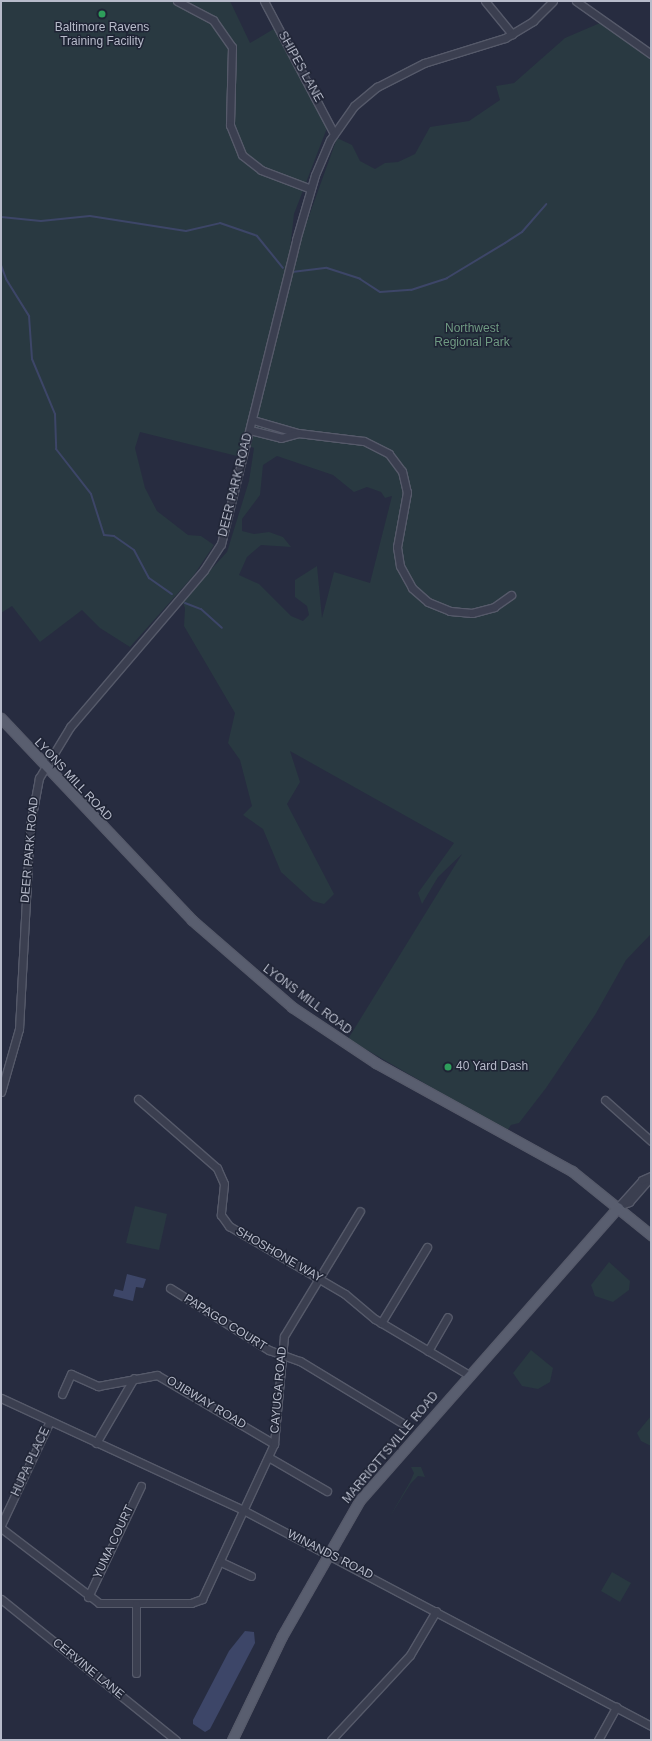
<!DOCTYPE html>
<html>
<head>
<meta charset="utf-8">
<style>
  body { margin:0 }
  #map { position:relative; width:652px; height:1741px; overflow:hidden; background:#272c40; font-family:Helvetica,sans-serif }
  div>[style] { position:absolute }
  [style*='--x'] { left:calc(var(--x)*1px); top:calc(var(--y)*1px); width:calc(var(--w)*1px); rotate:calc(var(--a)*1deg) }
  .green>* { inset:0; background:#293941 }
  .water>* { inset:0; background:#3d4668 }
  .stream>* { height:2px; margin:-1px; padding:0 1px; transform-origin:1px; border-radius:1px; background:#3d4668 }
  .roads { filter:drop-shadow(1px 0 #565a6a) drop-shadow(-1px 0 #565a6a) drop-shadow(0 1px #565a6a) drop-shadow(0 -1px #565a6a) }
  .minor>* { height:7px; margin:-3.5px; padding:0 3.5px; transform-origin:3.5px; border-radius:3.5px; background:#3b3f50 }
  .major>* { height:9px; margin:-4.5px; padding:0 4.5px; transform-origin:4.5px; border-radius:4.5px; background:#595e6f }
  .dots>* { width:11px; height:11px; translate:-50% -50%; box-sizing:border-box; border:2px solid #1f2435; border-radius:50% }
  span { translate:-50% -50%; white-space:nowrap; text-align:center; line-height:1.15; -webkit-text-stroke:3px #1f2435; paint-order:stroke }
  .poi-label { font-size:12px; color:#b7bbca }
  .left { translate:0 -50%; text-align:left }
  .street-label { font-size:12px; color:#b7bbca }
  .park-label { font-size:12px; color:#6f9a82 }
  .frame { position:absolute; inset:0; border:2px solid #b7bbca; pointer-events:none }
</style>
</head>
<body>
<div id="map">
  <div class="green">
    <div style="clip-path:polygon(evenodd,1px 1px,230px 1px,250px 43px,277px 27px,327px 128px,294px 214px,290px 249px,300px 241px,337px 138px,352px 145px,360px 161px,375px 169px,385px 163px,398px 162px,415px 154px,430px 127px,469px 121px,500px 100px,496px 86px,514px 83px,565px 38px,600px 23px,651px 57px,651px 934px,626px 960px,595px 1015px,546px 1088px,519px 1123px,511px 1125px,507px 1131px,348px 1039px,462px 854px,438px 877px,422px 904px,418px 893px,454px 843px,290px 751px,300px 782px,287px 804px,334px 894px,324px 904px,313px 901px,281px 872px,263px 829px,243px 815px,252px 806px,240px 760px,228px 743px,235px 713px,184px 626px,185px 608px,182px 601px,227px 552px,249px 481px,254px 448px,244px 444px,241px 457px,140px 432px,135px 448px,145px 488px,157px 511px,188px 535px,201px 536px,214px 545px,194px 575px,130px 647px,100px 628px,82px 610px,40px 642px,12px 606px,1px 613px,1px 1px,277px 456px,333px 475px,354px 492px,367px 487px,381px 492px,385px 498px,392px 496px,370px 583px,334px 572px,322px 618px,317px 566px,295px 580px,295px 597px,307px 606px,309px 615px,303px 621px,291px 616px,259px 584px,239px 575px,247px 557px,261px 545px,291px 547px,283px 537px,269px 532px,254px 534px,242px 531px,242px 519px,260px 495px,263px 465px,277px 456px)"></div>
    <div style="clip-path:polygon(135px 1206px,167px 1214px,159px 1250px,126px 1243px)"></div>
    <div style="clip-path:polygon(609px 1262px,630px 1281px,629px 1290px,613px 1302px,595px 1296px,591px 1285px)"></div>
    <div style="clip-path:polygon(531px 1350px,553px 1368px,550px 1382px,538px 1389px,522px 1386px,513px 1373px)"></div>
    <div style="clip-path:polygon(651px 1416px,651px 1446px,641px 1441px,637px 1433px)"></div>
    <div style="clip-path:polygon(411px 1467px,421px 1467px,425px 1477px,418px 1476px,411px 1483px,389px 1518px,410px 1482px,414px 1473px)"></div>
    <div style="clip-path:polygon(612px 1572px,631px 1583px,620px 1602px,601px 1591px)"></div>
  </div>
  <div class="water">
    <div style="clip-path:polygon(127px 1274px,146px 1279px,143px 1288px,136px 1287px,133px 1301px,113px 1296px,115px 1289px,123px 1291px)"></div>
    <div style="clip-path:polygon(245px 1631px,254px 1632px,255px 1643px,210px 1729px,205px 1732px,193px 1724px,193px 1720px,229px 1651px)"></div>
  </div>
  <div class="stream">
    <div style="--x:1;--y:217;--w:40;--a:5.7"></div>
    <div style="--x:41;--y:221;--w:49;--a:-5.8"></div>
    <div style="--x:90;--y:216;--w:97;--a:8.9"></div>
    <div style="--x:186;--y:231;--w:35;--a:-13"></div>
    <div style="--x:220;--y:223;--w:39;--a:19"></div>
    <div style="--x:257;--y:236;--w:41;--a:50.9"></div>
    <div style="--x:1;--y:265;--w:15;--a:70"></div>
    <div style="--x:6;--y:279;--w:44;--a:58.1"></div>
    <div style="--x:29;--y:316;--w:43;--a:86"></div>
    <div style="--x:32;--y:359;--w:60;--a:67.3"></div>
    <div style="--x:55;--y:414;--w:35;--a:88"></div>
    <div style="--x:56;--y:449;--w:57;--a:52.1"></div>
    <div style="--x:91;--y:494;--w:43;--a:72.4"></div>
    <div style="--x:104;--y:535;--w:10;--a:6"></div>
    <div style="--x:114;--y:536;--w:24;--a:35"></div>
    <div style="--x:134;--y:550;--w:32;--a:62"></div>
    <div style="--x:149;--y:578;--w:28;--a:35"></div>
    <div style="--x:292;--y:272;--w:35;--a:-7"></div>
    <div style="--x:327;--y:268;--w:35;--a:18"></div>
    <div style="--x:360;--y:279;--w:24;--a:33"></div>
    <div style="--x:380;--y:292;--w:31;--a:-4"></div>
    <div style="--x:411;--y:290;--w:38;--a:-18"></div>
    <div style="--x:447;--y:278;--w:68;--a:-31.1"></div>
    <div style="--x:505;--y:243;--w:20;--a:-33"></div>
    <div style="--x:522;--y:232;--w:37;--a:-49"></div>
    <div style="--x:185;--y:603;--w:17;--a:21"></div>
    <div style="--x:201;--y:609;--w:28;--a:42"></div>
  </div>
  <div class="roads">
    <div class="minor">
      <div style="--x:177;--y:1;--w:41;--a:27.8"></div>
      <div style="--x:213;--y:20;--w:33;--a:55"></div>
      <div style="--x:232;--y:47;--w:78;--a:91.5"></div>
      <div style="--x:230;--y:125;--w:32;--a:68"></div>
      <div style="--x:242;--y:155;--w:24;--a:38"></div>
      <div style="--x:261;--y:170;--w:53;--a:20.8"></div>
      <div style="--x:264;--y:1;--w:150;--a:62.2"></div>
      <div style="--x:485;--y:1;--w:43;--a:50.7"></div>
      <div style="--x:576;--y:1;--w:92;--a:35.2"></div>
      <div style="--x:253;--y:420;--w:47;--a:16.1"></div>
      <div style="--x:298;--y:433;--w:66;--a:6.9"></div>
      <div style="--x:364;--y:441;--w:28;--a:27"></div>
      <div style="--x:389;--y:454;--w:21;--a:53"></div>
      <div style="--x:402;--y:471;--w:22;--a:77"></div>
      <div style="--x:407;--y:492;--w:56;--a:100.3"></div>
      <div style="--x:397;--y:547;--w:19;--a:81"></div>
      <div style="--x:400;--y:566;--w:25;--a:61"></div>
      <div style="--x:412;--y:588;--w:21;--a:41"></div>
      <div style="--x:428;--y:602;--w:24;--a:22"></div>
      <div style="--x:450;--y:611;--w:22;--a:5"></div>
      <div style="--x:472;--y:613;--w:23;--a:-15"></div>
      <div style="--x:494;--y:607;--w:21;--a:-35"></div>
      <div style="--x:250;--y:430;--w:32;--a:14"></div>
      <div style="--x:281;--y:438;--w:18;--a:-16"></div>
      <div style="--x:1;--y:1092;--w:66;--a:-74.1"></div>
      <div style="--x:19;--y:1029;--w:203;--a:-86.9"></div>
      <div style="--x:30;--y:826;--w:49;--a:-79.4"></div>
      <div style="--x:39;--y:778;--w:60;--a:-58.7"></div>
      <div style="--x:70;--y:727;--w:206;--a:-49.5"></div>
      <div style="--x:204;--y:570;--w:31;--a:-57"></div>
      <div style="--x:221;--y:544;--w:313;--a:-76.1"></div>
      <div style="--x:296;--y:240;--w:68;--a:-73.7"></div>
      <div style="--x:315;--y:175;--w:38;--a:-67"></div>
      <div style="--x:330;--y:140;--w:42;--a:-54.8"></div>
      <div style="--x:354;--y:106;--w:30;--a:-40"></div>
      <div style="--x:377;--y:87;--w:53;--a:-27.1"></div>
      <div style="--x:424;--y:63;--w:85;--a:-17.2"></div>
      <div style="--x:505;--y:38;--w:33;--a:-31"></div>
      <div style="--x:533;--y:21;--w:28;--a:-45"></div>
      <div style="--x:138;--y:1099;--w:105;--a:41.1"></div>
      <div style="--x:217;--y:1168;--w:17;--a:66"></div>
      <div style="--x:224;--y:1184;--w:31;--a:96"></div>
      <div style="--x:221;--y:1215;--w:14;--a:54"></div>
      <div style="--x:229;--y:1226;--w:134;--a:30.4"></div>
      <div style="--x:345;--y:1294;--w:39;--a:40"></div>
      <div style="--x:375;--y:1319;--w:109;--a:30.8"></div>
      <div style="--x:605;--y:1100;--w:62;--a:41.7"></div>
      <div style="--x:618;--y:1206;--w:12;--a:-20"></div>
      <div style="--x:629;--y:1202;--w:33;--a:-49"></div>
      <div style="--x:618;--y:1207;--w:36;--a:-48"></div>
      <div style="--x:642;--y:1180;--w:10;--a:-24"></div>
      <div style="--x:170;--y:1288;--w:117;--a:32.1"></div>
      <div style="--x:269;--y:1350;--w:33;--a:20"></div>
      <div style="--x:300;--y:1361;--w:119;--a:31.3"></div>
      <div style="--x:381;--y:1323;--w:89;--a:-58.8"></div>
      <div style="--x:428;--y:1351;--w:39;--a:-60"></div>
      <div style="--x:62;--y:1394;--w:22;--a:-66"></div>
      <div style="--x:71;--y:1374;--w:30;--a:24"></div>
      <div style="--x:98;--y:1386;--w:60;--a:-10.6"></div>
      <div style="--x:157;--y:1375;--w:136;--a:30.5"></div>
      <div style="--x:1;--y:1398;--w:269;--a:24.8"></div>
      <div style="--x:245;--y:1511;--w:459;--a:27.9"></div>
      <div style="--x:96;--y:1443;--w:75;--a:-59.7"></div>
      <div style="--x:270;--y:1458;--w:66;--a:30.1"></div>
      <div style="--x:1;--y:1525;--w:115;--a:-64.8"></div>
      <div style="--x:1;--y:1528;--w:123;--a:37.4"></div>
      <div style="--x:99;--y:1603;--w:92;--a:0"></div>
      <div style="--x:191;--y:1603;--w:12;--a:-20"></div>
      <div style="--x:202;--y:1599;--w:171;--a:-65.1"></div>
      <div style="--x:274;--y:1444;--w:108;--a:-84.7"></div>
      <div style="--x:284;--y:1336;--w:146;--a:-58.7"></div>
      <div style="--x:221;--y:1562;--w:33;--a:25"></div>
      <div style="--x:88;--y:1597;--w:123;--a:-64.5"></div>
      <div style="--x:1;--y:1599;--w:225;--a:38.9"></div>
      <div style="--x:136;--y:1673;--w:69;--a:-90"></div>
      <div style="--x:331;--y:1740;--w:116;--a:-47.1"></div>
      <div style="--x:410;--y:1655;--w:51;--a:-59.4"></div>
      <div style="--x:598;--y:1740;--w:38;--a:-61"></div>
    </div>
    <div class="major">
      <div style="--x:1;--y:718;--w:278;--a:46.6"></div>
      <div style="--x:192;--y:920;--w:133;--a:41"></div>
      <div style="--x:292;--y:1007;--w:101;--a:33.7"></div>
      <div style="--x:376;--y:1063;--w:224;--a:28.9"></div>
      <div style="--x:572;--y:1171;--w:102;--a:39"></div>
      <div style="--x:232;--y:1740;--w:115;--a:-64.3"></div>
      <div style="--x:282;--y:1636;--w:157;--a:-60.2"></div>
      <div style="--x:360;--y:1500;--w:390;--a:-48.6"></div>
    </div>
  </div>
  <div class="dots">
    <div style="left:102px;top:14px;background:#2e9e5b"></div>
    <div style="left:448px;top:1067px;background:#2e9e5b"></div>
  </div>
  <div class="poi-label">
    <span style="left:102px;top:35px">Baltimore Ravens<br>Training Facility</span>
    <span class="left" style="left:456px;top:1067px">40 Yard Dash</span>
  </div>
  <div class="street-label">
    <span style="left:300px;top:67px;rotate:61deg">SHIPES LANE</span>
    <span style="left:236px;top:485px;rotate:-76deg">DEER PARK ROAD</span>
    <span style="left:73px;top:780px;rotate:47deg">LYONS MILL ROAD</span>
    <span style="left:30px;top:850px;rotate:-85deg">DEER PARK ROAD</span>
    <span style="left:307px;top:1000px;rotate:37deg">LYONS MILL ROAD</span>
    <span style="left:279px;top:1255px;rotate:30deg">SHOSHONE WAY</span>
    <span style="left:225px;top:1323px;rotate:32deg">PAPAGO COURT</span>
    <span style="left:279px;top:1390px;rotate:-85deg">CAYUGA ROAD</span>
    <span style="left:206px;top:1403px;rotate:31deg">OJIBWAY ROAD</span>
    <span style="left:391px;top:1448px;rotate:-50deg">MARRIOTTSVILLE ROAD</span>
    <span style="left:31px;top:1462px;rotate:-65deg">HUPA PLACE</span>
    <span style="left:114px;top:1542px;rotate:-65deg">YUMA COURT</span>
    <span style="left:330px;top:1555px;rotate:27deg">WINANDS ROAD</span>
    <span style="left:88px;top:1669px;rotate:39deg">CERVINE LANE</span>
  </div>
  <div class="park-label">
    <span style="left:472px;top:336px">Northwest<br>Regional Park</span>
  </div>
  <div class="frame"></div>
</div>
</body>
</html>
